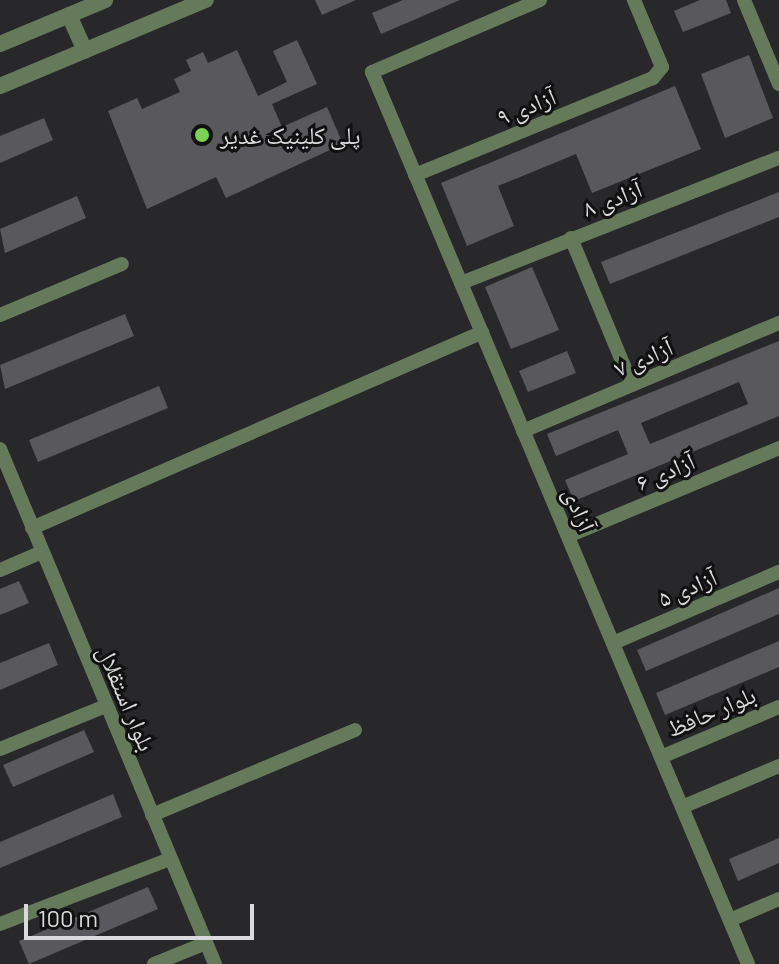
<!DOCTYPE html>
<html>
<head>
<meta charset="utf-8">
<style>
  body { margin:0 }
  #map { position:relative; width:779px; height:964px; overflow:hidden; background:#28282b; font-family:Barlow,"Noto Naskh Arabic",sans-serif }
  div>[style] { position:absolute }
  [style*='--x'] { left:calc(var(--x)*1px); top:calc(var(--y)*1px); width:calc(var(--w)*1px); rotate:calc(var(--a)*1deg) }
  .building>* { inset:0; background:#59585c }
  .minor>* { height:14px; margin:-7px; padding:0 7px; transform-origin:7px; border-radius:7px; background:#647a5b }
  .tertiary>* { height:16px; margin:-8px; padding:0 8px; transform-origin:8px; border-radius:8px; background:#647a5b }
  .dots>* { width:22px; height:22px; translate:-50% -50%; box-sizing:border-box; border:4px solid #111112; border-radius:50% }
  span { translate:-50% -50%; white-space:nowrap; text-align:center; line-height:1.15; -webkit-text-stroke:6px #111112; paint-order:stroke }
  .street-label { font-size:24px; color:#dadadc }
  .poi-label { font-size:24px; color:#dadadc }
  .left { translate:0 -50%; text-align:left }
  .scale { position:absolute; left:24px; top:904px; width:230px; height:36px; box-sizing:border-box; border:4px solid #dadadc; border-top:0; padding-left:10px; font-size:24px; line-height:28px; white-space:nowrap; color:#dadadc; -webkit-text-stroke:6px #111112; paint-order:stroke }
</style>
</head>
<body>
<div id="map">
  <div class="building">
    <div style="clip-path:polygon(315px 0,356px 0,322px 15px)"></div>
    <div style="clip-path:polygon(403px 0,460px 0,381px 34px,372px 13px)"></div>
    <div style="clip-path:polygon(700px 0,726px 0,731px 13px,683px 32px,674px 11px)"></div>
    <div style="clip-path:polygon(297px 40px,317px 84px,272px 104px,282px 127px,327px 107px,343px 144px,226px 198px,216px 177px,147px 209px,108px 111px,137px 98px,142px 109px,180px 92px,174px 79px,191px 71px,186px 60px,203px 52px,208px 63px,237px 50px,258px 96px,287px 82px,273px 51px)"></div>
    <div style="clip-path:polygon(749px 55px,773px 118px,725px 138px,701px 74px)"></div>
    <div style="clip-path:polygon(675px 86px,701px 149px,592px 193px,576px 154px,498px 186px,514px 226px,467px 246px,441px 183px)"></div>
    <div style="clip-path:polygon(44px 118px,53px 140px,0 163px,0 136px)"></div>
    <div style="clip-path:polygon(779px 192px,779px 217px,610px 284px,601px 262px)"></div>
    <div style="clip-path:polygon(77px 196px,86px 218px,5px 253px,0 229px)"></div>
    <div style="clip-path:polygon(532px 267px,559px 330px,511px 349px,485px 287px)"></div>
    <div style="clip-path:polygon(125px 314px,134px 336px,5px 389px,0 365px)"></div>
    <div style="clip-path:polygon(evenodd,779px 341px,779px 416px,574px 501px,565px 480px,628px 454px,618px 430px,556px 456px,547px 434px,779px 341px,739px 382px,748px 404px,650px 444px,641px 423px,739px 382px)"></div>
    <div style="clip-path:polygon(567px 351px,576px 373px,528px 392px,519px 371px)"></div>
    <div style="clip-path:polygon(159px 386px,168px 408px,38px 462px,29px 440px)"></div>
    <div style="clip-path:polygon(19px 581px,29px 603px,0 615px,0 589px)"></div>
    <div style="clip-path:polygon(779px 588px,779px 614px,646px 671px,637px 650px)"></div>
    <div style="clip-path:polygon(779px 641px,779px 667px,665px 715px,656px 693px)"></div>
    <div style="clip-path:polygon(49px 643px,58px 665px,0 690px,0 663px)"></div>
    <div style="clip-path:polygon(84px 730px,94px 752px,13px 787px,3px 765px)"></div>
    <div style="clip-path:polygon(113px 794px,122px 817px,0 868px,0 842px)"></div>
    <div style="clip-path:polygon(779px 838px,779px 863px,738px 881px,729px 859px)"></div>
    <div style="clip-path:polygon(148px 887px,158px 909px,29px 964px,19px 941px)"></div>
  </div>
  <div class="minor">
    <div style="--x:540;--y:0;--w:183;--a:156.8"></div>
    <div style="--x:372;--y:72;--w:968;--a:67.14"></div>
    <div style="--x:744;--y:0;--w:91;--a:67.4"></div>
    <div style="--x:415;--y:175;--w:257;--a:-22.2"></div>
    <div style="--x:653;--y:78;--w:14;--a:-51"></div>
    <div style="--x:662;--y:67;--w:73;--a:-112.7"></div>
    <div style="--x:571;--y:238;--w:159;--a:67.5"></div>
    <div style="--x:461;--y:283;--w:342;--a:-21.5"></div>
    <div style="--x:0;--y:315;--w:132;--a:-22.7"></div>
    <div style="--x:523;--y:431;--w:278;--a:-22.9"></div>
    <div style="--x:0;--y:449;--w:558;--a:67.34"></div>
    <div style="--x:32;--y:528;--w:491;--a:-23.5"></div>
    <div style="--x:568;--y:536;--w:229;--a:-22.6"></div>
    <div style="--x:0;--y:570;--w:46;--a:-23.2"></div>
    <div style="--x:613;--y:643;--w:181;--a:-23.2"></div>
    <div style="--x:0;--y:749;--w:114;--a:-22.1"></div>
    <div style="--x:661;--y:757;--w:128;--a:-23"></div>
    <div style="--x:682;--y:807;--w:105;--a:-22.9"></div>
    <div style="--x:152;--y:815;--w:220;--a:-22.7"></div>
    <div style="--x:730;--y:920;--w:53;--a:-23.2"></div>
    <div style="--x:0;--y:924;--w:182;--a:-20.9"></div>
    <div style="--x:154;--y:964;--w:56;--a:-22"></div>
  </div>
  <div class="tertiary">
    <div style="--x:69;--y:15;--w:39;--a:66"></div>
    <div style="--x:0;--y:44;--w:114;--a:-22.7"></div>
    <div style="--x:0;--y:86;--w:223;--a:-22.7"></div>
  </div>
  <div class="dots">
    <div style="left:202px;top:135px;background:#7bd156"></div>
  </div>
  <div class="street-label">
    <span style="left:526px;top:106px;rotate:-22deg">آزادی ۹</span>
    <span style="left:612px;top:198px;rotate:-21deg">آزادی ۸</span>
    <span style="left:643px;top:357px;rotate:-23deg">آزادی ۷</span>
    <span style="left:665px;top:471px;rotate:-23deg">آزادی ۶</span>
    <span style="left:580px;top:509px;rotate:67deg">آزادی</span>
    <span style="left:687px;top:587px;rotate:-23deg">آزادی ۵</span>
    <span style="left:127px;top:698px;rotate:67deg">بلوار استقلال</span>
    <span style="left:711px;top:711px;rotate:-23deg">بلوار حافظ</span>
  </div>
  <div class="poi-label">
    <span class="left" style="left:220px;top:135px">پلی کلینیک غدیر</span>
  </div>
  <div class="scale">100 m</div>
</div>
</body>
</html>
